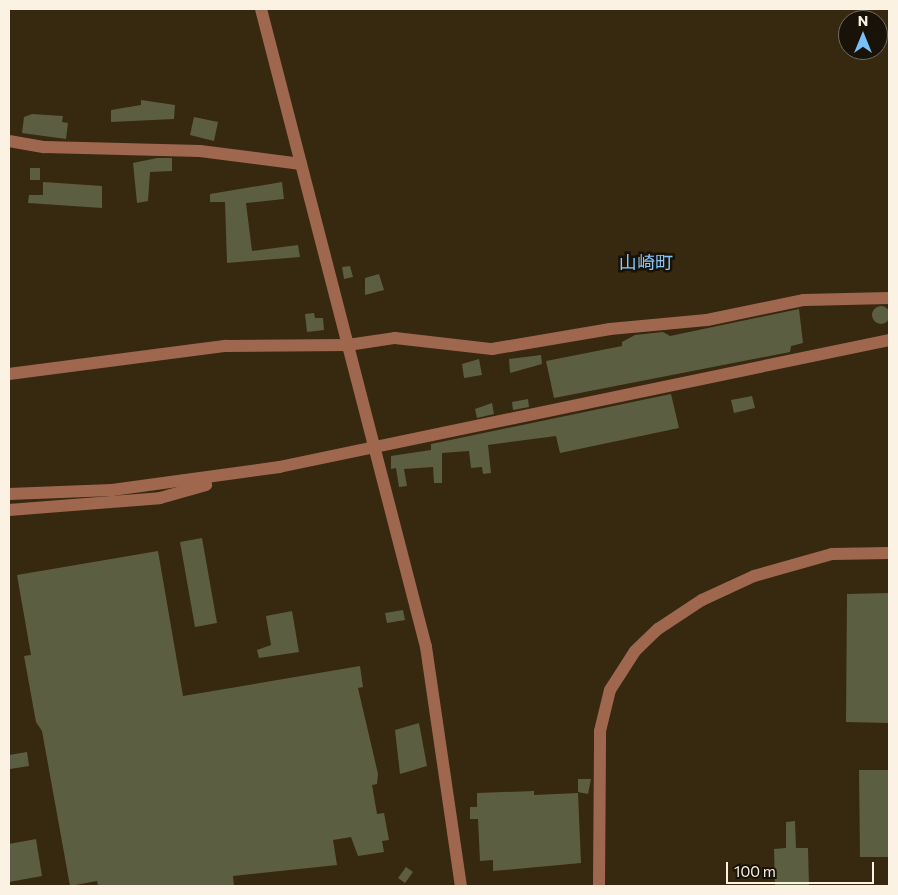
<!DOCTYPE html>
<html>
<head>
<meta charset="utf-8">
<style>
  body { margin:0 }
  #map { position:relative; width:898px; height:895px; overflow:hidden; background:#372810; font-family:Commissioner,"Noto Sans JP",sans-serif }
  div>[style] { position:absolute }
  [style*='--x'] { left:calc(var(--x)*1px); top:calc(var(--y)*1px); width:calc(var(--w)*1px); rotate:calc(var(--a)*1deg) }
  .building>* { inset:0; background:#5c5e42 }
  .round { border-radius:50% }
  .minor>* { height:12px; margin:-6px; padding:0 6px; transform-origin:6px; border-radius:6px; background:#a0674f }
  span { translate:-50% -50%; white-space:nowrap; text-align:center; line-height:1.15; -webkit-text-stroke:5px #191208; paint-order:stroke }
  .quarter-label { font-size:18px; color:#86c6fb }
  .frame { position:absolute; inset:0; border:10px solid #fbf2e3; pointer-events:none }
  .north { position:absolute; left:838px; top:10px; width:50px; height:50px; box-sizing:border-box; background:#191208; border:1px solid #736c60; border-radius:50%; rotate:0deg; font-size:14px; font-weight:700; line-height:20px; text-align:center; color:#fbf2e3 }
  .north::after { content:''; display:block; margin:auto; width:18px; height:22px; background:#79bff8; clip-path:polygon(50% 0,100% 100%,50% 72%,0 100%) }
  .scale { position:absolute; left:726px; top:862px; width:148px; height:22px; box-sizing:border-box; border:2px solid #fbf2e3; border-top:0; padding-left:6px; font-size:15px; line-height:18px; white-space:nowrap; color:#fbf2e3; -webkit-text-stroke:4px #191208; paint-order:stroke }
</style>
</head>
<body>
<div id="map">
  <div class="building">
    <div style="clip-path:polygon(141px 100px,175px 105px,174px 119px,111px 122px,111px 110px,141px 105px)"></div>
    <div style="clip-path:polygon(32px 114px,63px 116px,62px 122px,68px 123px,66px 139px,22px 133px,24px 117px)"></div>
    <div style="clip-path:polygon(194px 117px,218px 122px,214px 141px,190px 135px)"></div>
    <div style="clip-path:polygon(157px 158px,172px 158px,172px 171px,150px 172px,148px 201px,137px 203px,133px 163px)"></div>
    <div style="clip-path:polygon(30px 168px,40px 168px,40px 180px,30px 180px)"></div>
    <div style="clip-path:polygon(43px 182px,102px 186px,102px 208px,28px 203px,29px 195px,43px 195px)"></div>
    <div style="clip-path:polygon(282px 182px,284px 199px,246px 203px,252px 251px,298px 245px,300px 257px,227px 263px,225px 202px,210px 202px,210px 194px)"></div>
    <div style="clip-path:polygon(350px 266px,353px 277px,344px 279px,342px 267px)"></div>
    <div style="clip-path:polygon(379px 274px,384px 290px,365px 295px,365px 278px)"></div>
    <div class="round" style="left:872px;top:306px;width:18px;height:18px"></div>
    <div style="clip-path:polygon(799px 309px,803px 343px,791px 346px,790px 352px,554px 398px,546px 361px,622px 346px,622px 342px,635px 335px,663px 332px,670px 336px)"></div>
    <div style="clip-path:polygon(314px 313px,315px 318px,323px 318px,324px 330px,307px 332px,305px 314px)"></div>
    <div style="clip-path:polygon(541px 355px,542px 364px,510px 373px,509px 359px)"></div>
    <div style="clip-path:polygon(479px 359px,482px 375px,464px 378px,462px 364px)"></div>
    <div style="clip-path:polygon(671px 394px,679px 428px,560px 453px,556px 436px,488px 445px,491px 473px,483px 474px,482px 467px,471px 468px,469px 451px,442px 453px,442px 483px,434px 483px,433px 467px,404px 469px,407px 486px,399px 487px,396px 468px,391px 469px,391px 456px,431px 450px,431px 444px)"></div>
    <div style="clip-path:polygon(752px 396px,755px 408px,734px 413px,731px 400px)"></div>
    <div style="clip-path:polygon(528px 399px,529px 407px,513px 410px,512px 402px)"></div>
    <div style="clip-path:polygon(492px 403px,494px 414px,477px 418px,475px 409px)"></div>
    <div style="clip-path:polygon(202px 538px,217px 623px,195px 627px,180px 542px)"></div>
    <div style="clip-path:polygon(158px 551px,183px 696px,360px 666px,363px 687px,358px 688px,378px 774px,377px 784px,372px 785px,377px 814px,384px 813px,389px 840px,382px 841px,384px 852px,358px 856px,351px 837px,333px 840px,337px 865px,233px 876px,234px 886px,98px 886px,97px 881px,70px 886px,42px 731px,36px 722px,24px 656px,31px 655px,17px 575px)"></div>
    <div style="clip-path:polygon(889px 593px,889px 723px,846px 722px,847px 594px)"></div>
    <div style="clip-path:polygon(403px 610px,405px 620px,387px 623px,385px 613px)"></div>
    <div style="clip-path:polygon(292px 611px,299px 652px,259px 658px,257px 650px,271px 645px,266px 616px)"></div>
    <div style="clip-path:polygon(419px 723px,427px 766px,400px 774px,395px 730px)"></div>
    <div style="clip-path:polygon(27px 752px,29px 766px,10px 769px,9px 755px)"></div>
    <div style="clip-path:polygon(859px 770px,889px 770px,889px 857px,860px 857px)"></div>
    <div style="clip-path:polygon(578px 779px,591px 779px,588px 794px,578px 792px)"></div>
    <div style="clip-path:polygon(534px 791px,534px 795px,578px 793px,581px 863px,493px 871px,493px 860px,480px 861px,478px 819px,470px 819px,470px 807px,477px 807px,477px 793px)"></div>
    <div style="clip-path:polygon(795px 821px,796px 848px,808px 848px,809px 886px,775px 886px,774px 849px,786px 848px,786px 822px)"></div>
    <div style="clip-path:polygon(36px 839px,42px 876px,9px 882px,9px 844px)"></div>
    <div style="clip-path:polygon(406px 867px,413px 872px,405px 883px,398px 878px)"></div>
  </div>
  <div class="minor">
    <div style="--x:261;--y:9;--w:659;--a:75.5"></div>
    <div style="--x:426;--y:647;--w:242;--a:81.7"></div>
    <div style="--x:9;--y:141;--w:36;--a:10"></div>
    <div style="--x:44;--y:147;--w:156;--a:1.5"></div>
    <div style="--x:200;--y:151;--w:102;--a:7.3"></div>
    <div style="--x:9;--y:374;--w:219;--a:-7.4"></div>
    <div style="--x:226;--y:346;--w:122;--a:-0.5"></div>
    <div style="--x:348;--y:345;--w:48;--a:-8.5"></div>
    <div style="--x:395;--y:338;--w:98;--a:6.5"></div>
    <div style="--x:492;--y:349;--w:120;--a:-9.6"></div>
    <div style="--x:610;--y:329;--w:97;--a:-5.3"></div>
    <div style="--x:707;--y:320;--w:99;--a:-11.7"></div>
    <div style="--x:804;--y:300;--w:85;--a:-1.3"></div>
    <div style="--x:9;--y:494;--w:103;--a:-2.2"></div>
    <div style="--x:112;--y:490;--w:169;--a:-7.8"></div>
    <div style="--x:279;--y:467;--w:623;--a:-11.76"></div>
    <div style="--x:9;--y:510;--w:151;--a:-4.5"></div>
    <div style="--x:160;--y:498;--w:48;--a:-15.8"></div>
    <div style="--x:599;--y:886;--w:155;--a:-89.6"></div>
    <div style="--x:600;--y:731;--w:42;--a:-76.3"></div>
    <div style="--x:610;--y:690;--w:46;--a:-57.3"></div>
    <div style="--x:635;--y:651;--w:32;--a:-44"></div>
    <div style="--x:658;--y:629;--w:53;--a:-33.4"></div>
    <div style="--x:702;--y:600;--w:57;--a:-24.8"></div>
    <div style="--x:754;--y:576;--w:81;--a:-15.8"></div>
    <div style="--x:832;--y:554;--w:57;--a:-1"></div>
  </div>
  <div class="quarter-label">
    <span style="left:646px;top:262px">山崎町</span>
  </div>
  <div class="frame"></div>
  <div class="north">N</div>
  <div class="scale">100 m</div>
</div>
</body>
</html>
